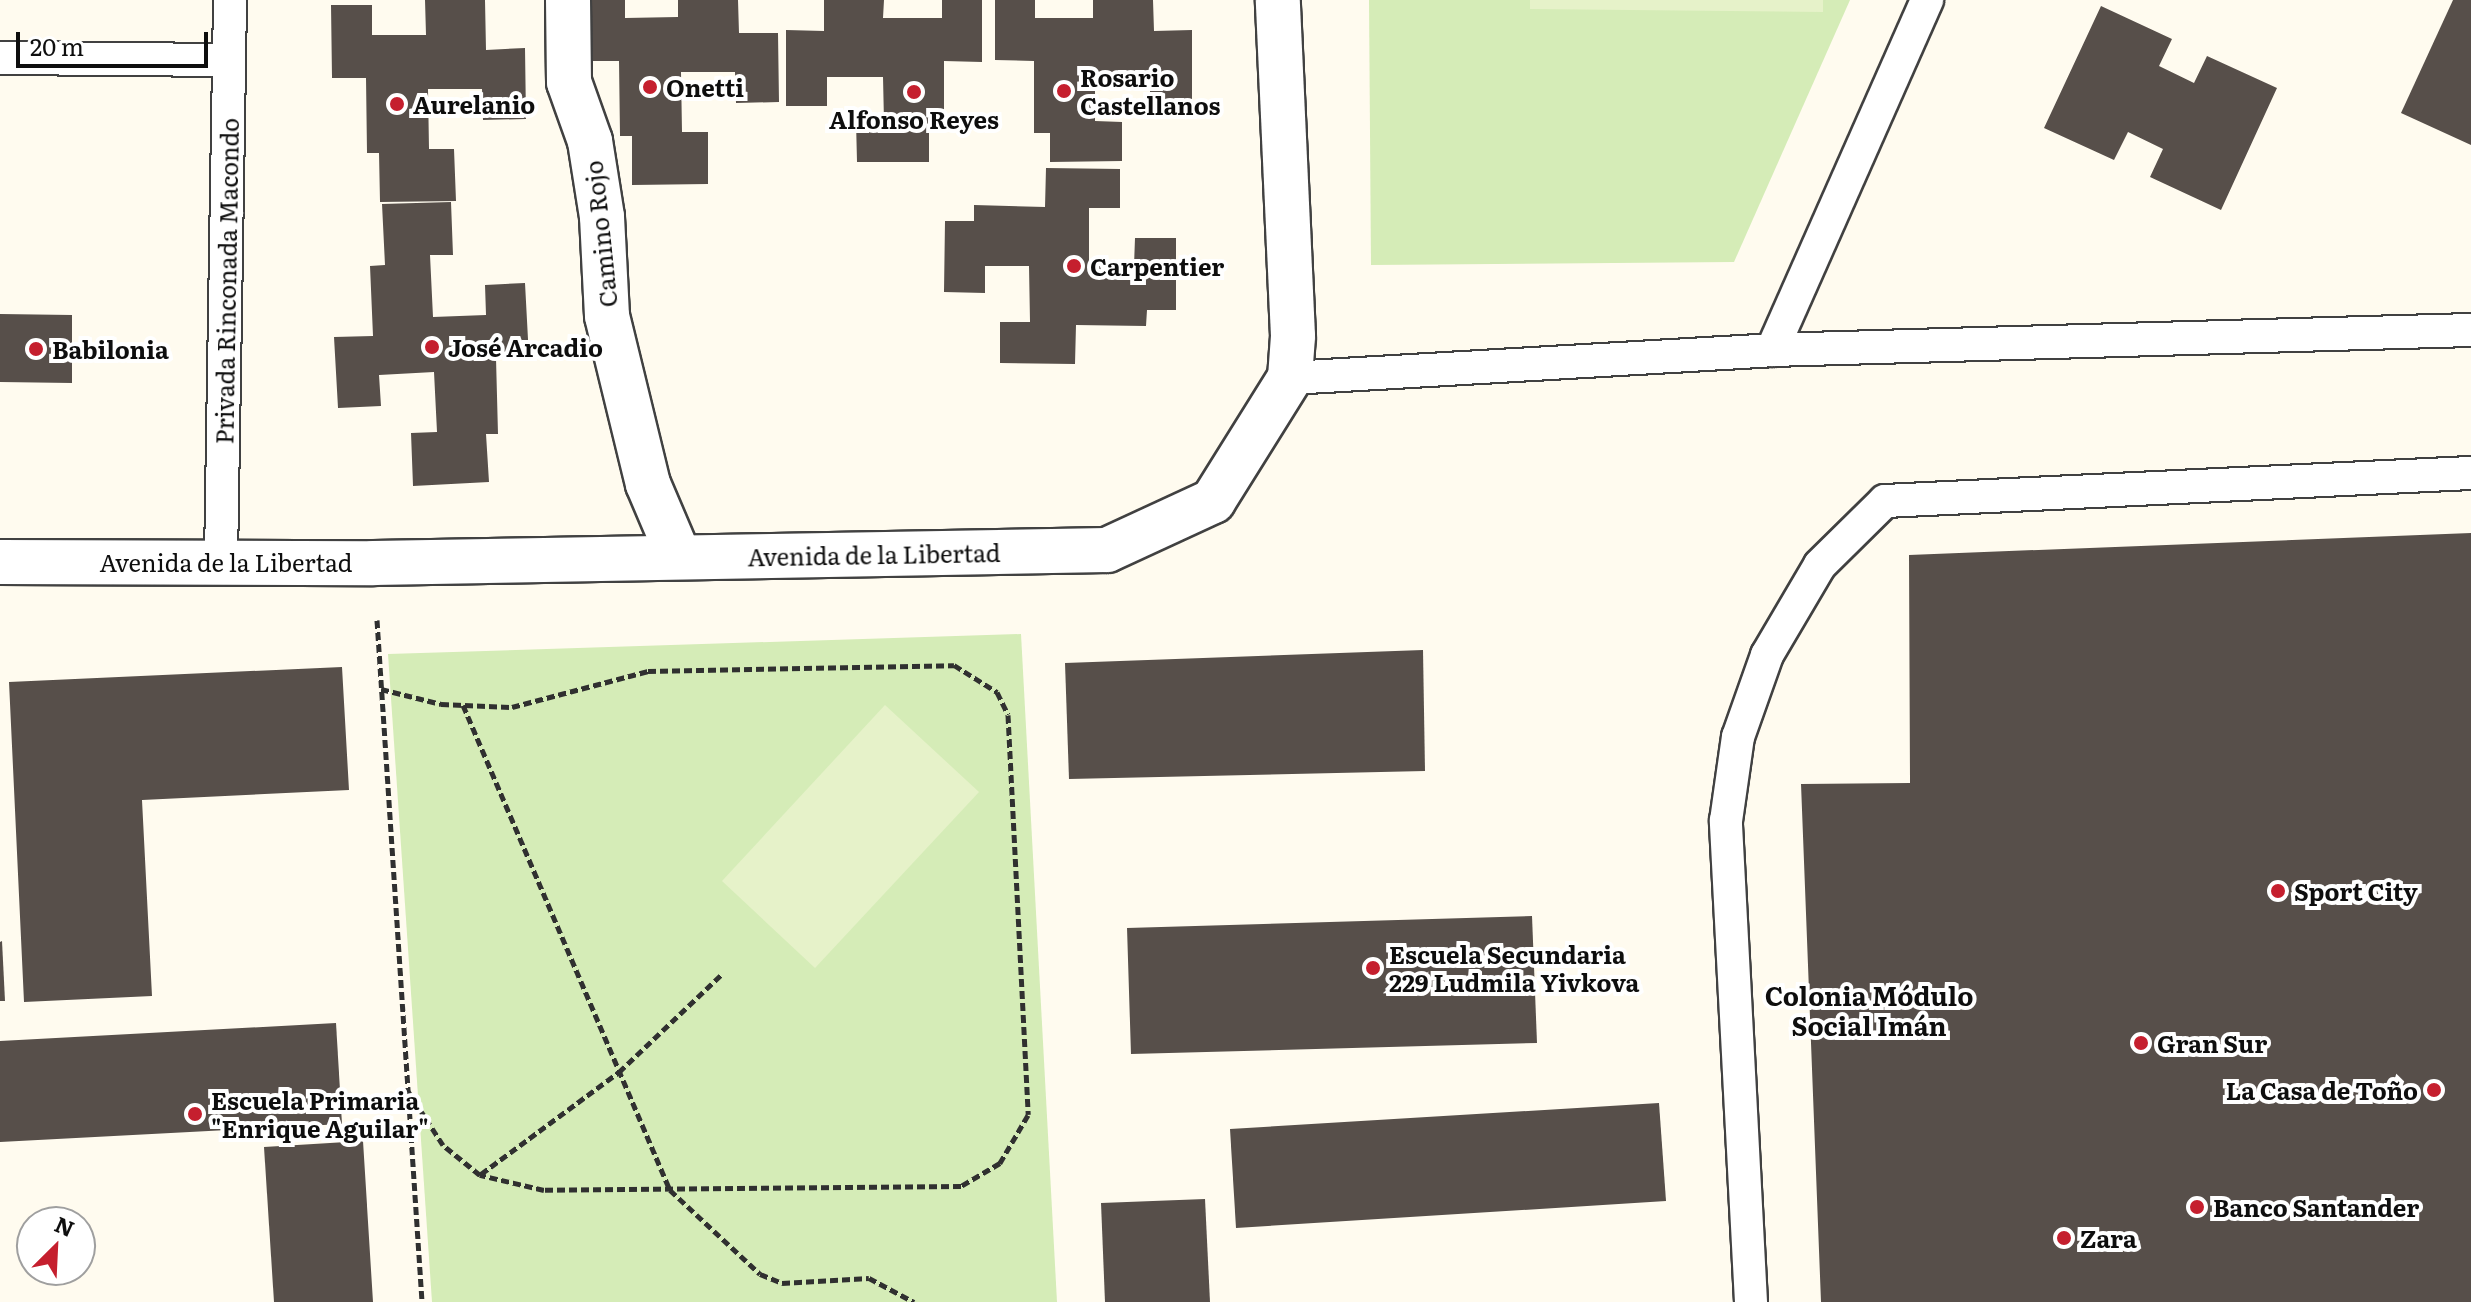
<!DOCTYPE html>
<html>
<head>
<meta charset="utf-8">
<style>
  body { margin:0 }
  #map { position:relative; width:2471px; height:1302px; overflow:hidden; background:#fffbef; font-family:Literata,serif }
  div>[style] { position:absolute }
  [style*='--x'] { left:calc(var(--x)*1px); top:calc(var(--y)*1px); width:calc(var(--w)*1px); rotate:calc(var(--a)*1deg) }
  .green>* { inset:0; background:#d5ecb7 }
  .pitch>* { inset:0; background:#e6f2c9 }
  .building>* { inset:0; background:#574f4a }
  .path>* { height:5px; margin-top:-2.5px; transform-origin:0; background:repeating-linear-gradient(90deg,#303030 0 8px,transparent 0 12px) }
  .roads { filter:drop-shadow(2px 0 #414141) drop-shadow(-2px 0 #414141) drop-shadow(0 2px #414141) drop-shadow(0 -2px #414141) }
  .service>* { height:32px; margin:-16px; padding:0 16px; transform-origin:16px; border-radius:16px; background:#fff }
  .pedestrian>* { height:44px; margin:-22px; padding:0 22px; transform-origin:22px; border-radius:22px; background:#fff }
  .tertiary>* { height:44px; margin:-22px; padding:0 22px; transform-origin:22px; border-radius:22px; background:#fff }
  .dots>* { width:22px; height:22px; translate:-50% -50%; box-sizing:border-box; border:4px solid #fff; border-radius:50% }
  span { translate:-50% -50%; white-space:nowrap; text-align:center; line-height:1.15; -webkit-text-stroke:8px #fff; paint-order:stroke }
  .poi-label { font-size:24px; color:#0e0e0e; font-weight:700 }
  .left { translate:0 -50%; text-align:left }
  .right { translate:-100% -50%; text-align:right }
  .street-label { font-size:24px; color:#0e0e0e }
  .neighbourhood-label { font-size:26px; color:#0e0e0e; font-weight:700 }
  .north { position:absolute; left:16px; top:1206px; width:80px; height:80px; box-sizing:border-box; background:#fff; border:2px solid #9f9f9f; border-radius:50%; rotate:24deg; font-size:22px; font-weight:700; line-height:32px; text-align:center; color:#0e0e0e }
  .north::after { content:''; display:block; margin:auto; width:28px; height:36px; background:#c51f2e; clip-path:polygon(50% 0,100% 100%,50% 72%,0 100%) }
  .scale { position:absolute; left:16px; top:32px; width:192px; height:36px; box-sizing:border-box; border:4px solid #0e0e0e; border-top:0; padding-left:10px; font-size:24px; line-height:28px; white-space:nowrap; color:#0e0e0e; -webkit-text-stroke:6px #fff; paint-order:stroke }
</style>
</head>
<body>
<div id="map">
  <div class="green">
    <div style="clip-path:polygon(1369px 0,1850px 0,1734px 262px,1371px 265px)"></div>
    <div style="clip-path:polygon(1021px 634px,1057px 1302px,432px 1302px,388px 654px)"></div>
  </div>
  <div class="pitch">
    <div style="clip-path:polygon(1530px 0,1823px 0,1823px 12px,1530px 9px)"></div>
    <div style="clip-path:polygon(885px 705px,979px 792px,815px 968px,722px 881px)"></div>
  </div>
  <div class="building">
    <div style="clip-path:polygon(425px 0,485px 0,486px 50px,525px 48px,526px 119px,483px 120px,482px 89px,428px 89px,429px 149px,454px 149px,456px 201px,380px 202px,379px 153px,367px 153px,366px 78px,332px 78px,331px 5px,372px 5px,372px 35px,426px 35px)"></div>
    <div style="clip-path:polygon(584px 0,625px 0,625px 18px,678px 17px,678px 0,738px 0,739px 33px,778px 33px,779px 102px,736px 103px,735px 72px,681px 72px,682px 132px,708px 132px,708px 184px,632px 185px,632px 136px,620px 136px,619px 61px,586px 61px)"></div>
    <div style="clip-path:polygon(824px 0,884px 0,883px 18px,942px 18px,942px 0,982px 0,982px 62px,944px 61px,944px 132px,929px 132px,929px 162px,857px 162px,856px 121px,884px 122px,883px 77px,827px 77px,827px 106px,786px 106px,786px 30px,824px 31px)"></div>
    <div style="clip-path:polygon(995px 0,1035px 0,1035px 18px,1093px 18px,1093px 0,1153px 0,1154px 31px,1192px 30px,1192px 106px,1150px 106px,1150px 77px,1095px 77px,1095px 121px,1122px 122px,1122px 161px,1050px 162px,1050px 133px,1034px 133px,1034px 61px,995px 60px)"></div>
    <div style="clip-path:polygon(2453px 0,2471px 0,2471px 145px,2401px 113px)"></div>
    <div style="clip-path:polygon(2101px 6px,2172px 39px,2159px 66px,2194px 83px,2207px 56px,2277px 88px,2221px 210px,2150px 177px,2163px 149px,2128px 132px,2114px 160px,2044px 128px)"></div>
    <div style="clip-path:polygon(1046px 168px,1120px 169px,1120px 208px,1089px 208px,1089px 266px,1134px 266px,1135px 238px,1176px 238px,1176px 310px,1147px 310px,1146px 326px,1076px 325px,1075px 364px,1000px 363px,1000px 322px,1030px 322px,1029px 266px,985px 266px,985px 293px,944px 292px,945px 221px,974px 221px,974px 205px,1045px 207px)"></div>
    <div style="clip-path:polygon(451px 202px,453px 255px,430px 255px,433px 317px,486px 315px,485px 285px,525px 283px,529px 358px,496px 358px,498px 434px,486px 434px,489px 482px,413px 486px,411px 433px,437px 432px,434px 372px,379px 375px,381px 406px,338px 408px,334px 337px,373px 336px,370px 266px,385px 265px,382px 204px)"></div>
    <div style="clip-path:polygon(0 314px,72px 315px,72px 383px,0 382px)"></div>
    <div style="clip-path:polygon(2471px 533px,2471px 1302px,1821px 1302px,1801px 784px,1910px 783px,1909px 555px)"></div>
    <div style="clip-path:polygon(1423px 650px,1425px 771px,1069px 779px,1065px 663px)"></div>
    <div style="clip-path:polygon(342px 667px,349px 790px,142px 800px,152px 996px,24px 1002px,9px 682px)"></div>
    <div style="clip-path:polygon(1532px 916px,1537px 1043px,1131px 1054px,1127px 928px)"></div>
    <div style="clip-path:polygon(2px 941px,5px 1001px,0 1001px,0 942px)"></div>
    <div style="clip-path:polygon(336px 1023px,342px 1124px,0 1142px,0 1041px)"></div>
    <div style="clip-path:polygon(1659px 1103px,1666px 1201px,1236px 1228px,1230px 1129px)"></div>
    <div style="clip-path:polygon(363px 1141px,373px 1302px,274px 1302px,264px 1147px)"></div>
    <div style="clip-path:polygon(1205px 1199px,1210px 1302px,1105px 1302px,1101px 1203px)"></div>
  </div>
  <div class="path">
    <div style="--x:377;--y:620;--w:683;--a:86.22"></div>
    <div style="--x:381;--y:689;--w:62;--a:14"></div>
    <div style="--x:441;--y:704;--w:71;--a:2.4"></div>
    <div style="--x:512;--y:707;--w:141;--a:-14.8"></div>
    <div style="--x:648;--y:671;--w:306;--a:-1.1"></div>
    <div style="--x:954;--y:665;--w:51;--a:32.1"></div>
    <div style="--x:997;--y:692;--w:25;--a:64"></div>
    <div style="--x:1008;--y:715;--w:400;--a:87.1"></div>
    <div style="--x:1028;--y:1115;--w:56;--a:120.3"></div>
    <div style="--x:1000;--y:1163;--w:45;--a:149.5"></div>
    <div style="--x:961;--y:1186;--w:417;--a:179.5"></div>
    <div style="--x:544;--y:1190;--w:66;--a:-166.8"></div>
    <div style="--x:480;--y:1175;--w:48;--a:-141"></div>
    <div style="--x:443;--y:1145;--w:64;--a:-122.9"></div>
    <div style="--x:463;--y:705;--w:527;--a:66.89"></div>
    <div style="--x:670;--y:1190;--w:123;--a:43"></div>
    <div style="--x:760;--y:1274;--w:24;--a:22"></div>
    <div style="--x:782;--y:1283;--w:87;--a:-3.3"></div>
    <div style="--x:869;--y:1278;--w:51;--a:28.1"></div>
    <div style="--x:481;--y:1174;--w:172;--a:-36.5"></div>
    <div style="--x:619;--y:1072;--w:144;--a:-43.6"></div>
  </div>
  <div class="roads">
    <div class="service">
      <div style="--x:0;--y:58;--w:229;--a:0.5"></div>
      <div style="--x:1772;--y:350;--w:383;--a:-66.1"></div>
      <div style="--x:1290;--y:378;--w:483;--a:-3.3"></div>
      <div style="--x:1772;--y:350;--w:699;--a:-1.64"></div>
      <div style="--x:221;--y:561;--w:561;--a:-89.08"></div>
      <div style="--x:1751;--y:1302;--w:482;--a:-93"></div>
      <div style="--x:1726;--y:821;--w:85;--a:-81.9"></div>
      <div style="--x:1738;--y:737;--w:87;--a:-70.5"></div>
      <div style="--x:1767;--y:655;--w:104;--a:-59.5"></div>
      <div style="--x:1820;--y:565;--w:91;--a:-44.6"></div>
      <div style="--x:1885;--y:501;--w:587;--a:-2.74"></div>
    </div>
    <div class="pedestrian">
      <div style="--x:568;--y:0;--w:82;--a:89.3"></div>
      <div style="--x:569;--y:82;--w:63;--a:70.4"></div>
      <div style="--x:590;--y:141;--w:77;--a:81"></div>
      <div style="--x:602;--y:217;--w:99;--a:87.1"></div>
      <div style="--x:607;--y:316;--w:173;--a:76.3"></div>
      <div style="--x:648;--y:484;--w:79;--a:67"></div>
    </div>
    <div class="tertiary">
      <div style="--x:0;--y:562;--w:373;--a:0.2"></div>
      <div style="--x:373;--y:563;--w:734;--a:-1.01"></div>
      <div style="--x:1107;--y:550;--w:117;--a:-24.8"></div>
      <div style="--x:1213;--y:501;--w:145;--a:-58"></div>
      <div style="--x:1290;--y:378;--w:42;--a:-85.9"></div>
      <div style="--x:1293;--y:336;--w:336;--a:-92.6"></div>
    </div>
  </div>
  <div class="dots">
    <div style="left:650px;top:87px;background:#c51f2e"></div>
    <div style="left:1064px;top:91px;background:#c51f2e"></div>
    <div style="left:914px;top:92px;background:#c51f2e"></div>
    <div style="left:397px;top:104px;background:#c51f2e"></div>
    <div style="left:1074px;top:266px;background:#c51f2e"></div>
    <div style="left:432px;top:347px;background:#c51f2e"></div>
    <div style="left:36px;top:349px;background:#c51f2e"></div>
    <div style="left:2278px;top:891px;background:#c51f2e"></div>
    <div style="left:1373px;top:968px;background:#c51f2e"></div>
    <div style="left:2141px;top:1043px;background:#c51f2e"></div>
    <div style="left:2434px;top:1090px;background:#c51f2e"></div>
    <div style="left:195px;top:1114px;background:#c51f2e"></div>
    <div style="left:2197px;top:1207px;background:#c51f2e"></div>
    <div style="left:2064px;top:1238px;background:#c51f2e"></div>
  </div>
  <div class="poi-label">
    <span class="left" style="left:1080px;top:91px">Rosario<br>Castellanos</span>
    <span class="left" style="left:666px;top:87px">Onetti</span>
    <span class="left" style="left:413px;top:104px">Aurelanio</span>
    <span style="left:914px;top:119px">Alfonso Reyes</span>
    <span class="left" style="left:1090px;top:266px">Carpentier</span>
    <span class="left" style="left:448px;top:347px">José Arcadio</span>
    <span class="left" style="left:52px;top:349px">Babilonia</span>
    <span class="left" style="left:2294px;top:891px">Sport City</span>
    <span class="left" style="left:1389px;top:968px">Escuela Secundaria<br>229 Ludmila Yivkova</span>
    <span class="left" style="left:2157px;top:1043px">Gran Sur</span>
    <span class="right" style="left:2418px;top:1090px">La Casa de Toño</span>
    <span class="left" style="left:211px;top:1114px">Escuela Primaria<br>"Enrique Aguilar"</span>
    <span class="left" style="left:2213px;top:1207px">Banco Santander</span>
    <span class="left" style="left:2080px;top:1238px">Zara</span>
  </div>
  <div class="street-label">
    <span style="left:600px;top:234px;rotate:-96deg">Camino Rojo</span>
    <span style="left:226px;top:281px;rotate:-89deg">Privada Rinconada Macondo</span>
    <span style="left:874px;top:554px;rotate:-1deg">Avenida de la Libertad</span>
    <span style="left:226px;top:562px">Avenida de la Libertad</span>
  </div>
  <div class="neighbourhood-label">
    <span style="left:1869px;top:1010px">Colonia Módulo<br>Social Imán</span>
  </div>
  <div class="north">N</div>
  <div class="scale">20 m</div>
</div>
</body>
</html>
